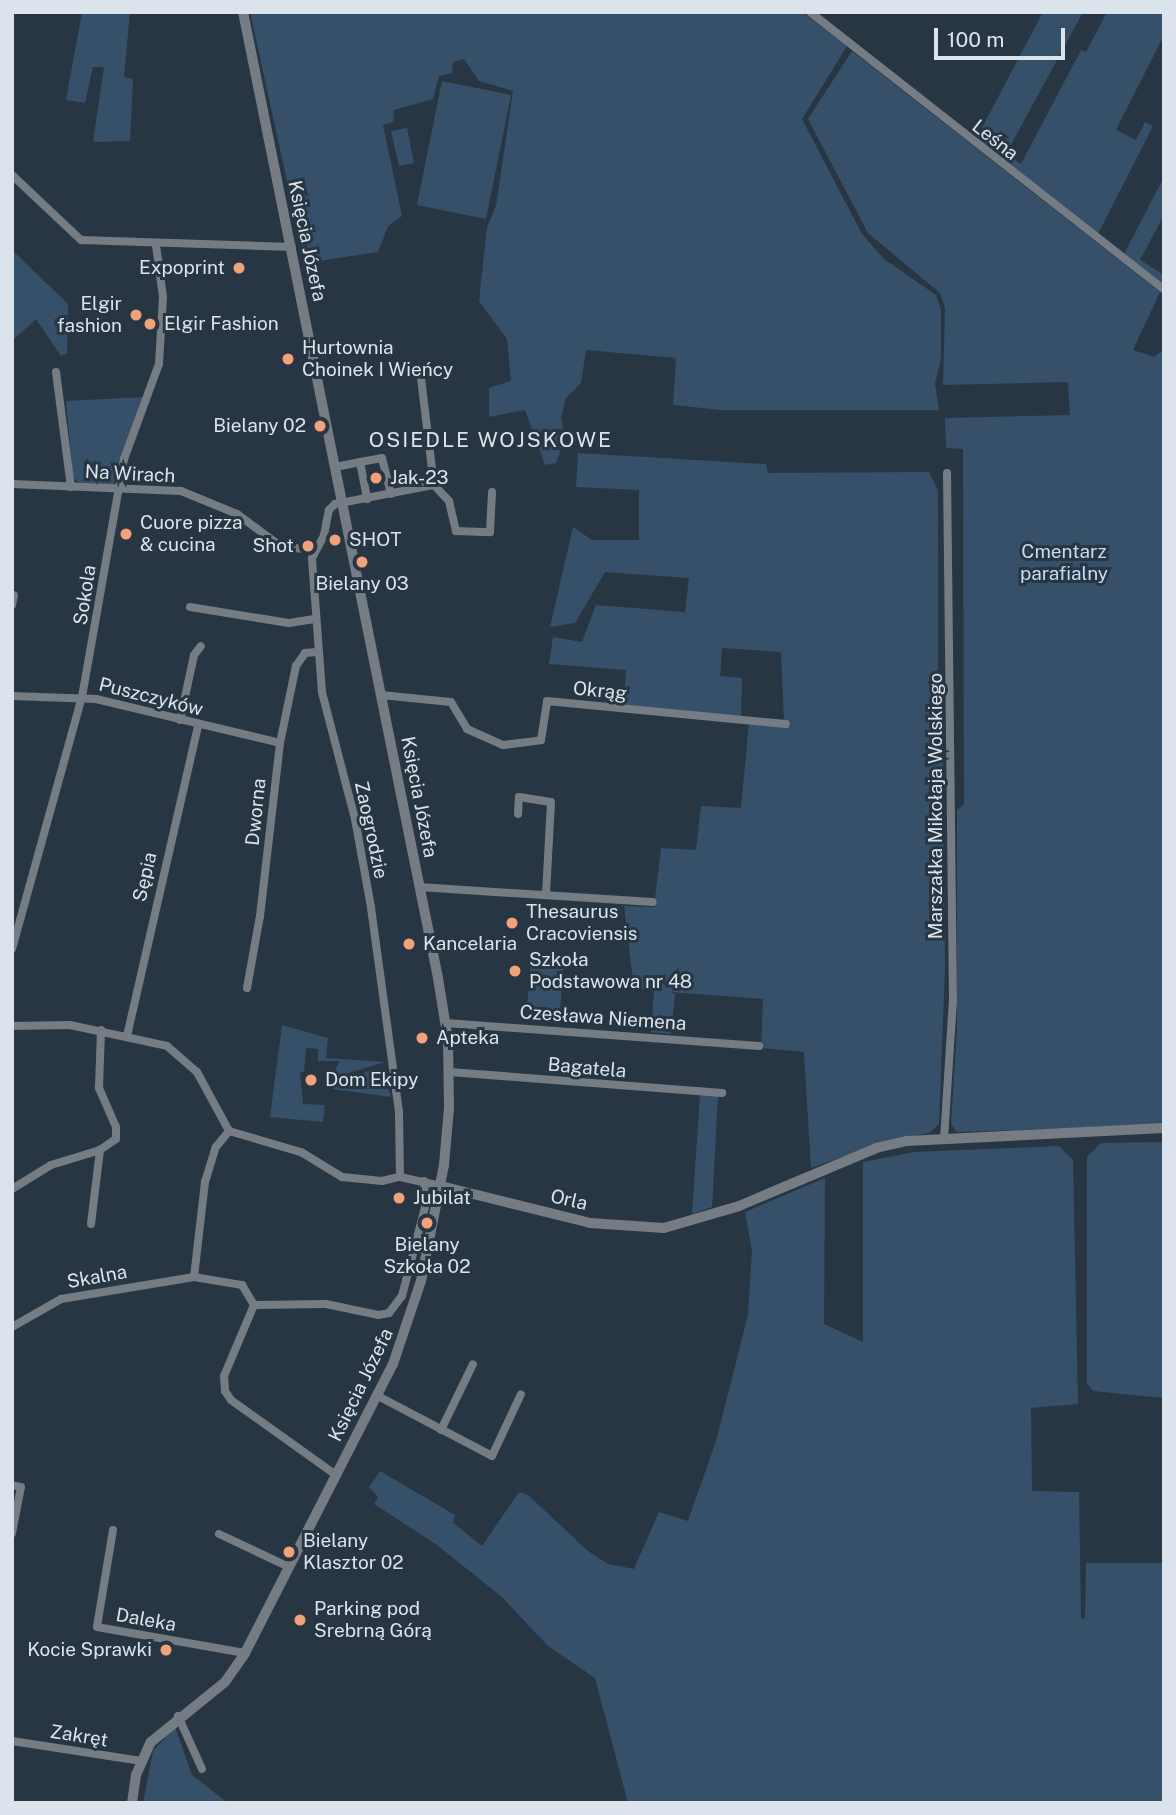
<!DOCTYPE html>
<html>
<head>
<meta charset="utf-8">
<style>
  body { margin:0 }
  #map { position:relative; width:1176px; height:1815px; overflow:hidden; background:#283643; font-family:"Public Sans",sans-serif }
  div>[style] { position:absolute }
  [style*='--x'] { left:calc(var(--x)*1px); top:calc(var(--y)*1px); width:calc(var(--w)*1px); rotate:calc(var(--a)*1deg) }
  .green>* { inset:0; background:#365069 }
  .minor>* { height:8px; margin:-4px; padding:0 4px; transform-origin:4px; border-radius:4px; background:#757c83 }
  .tertiary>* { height:10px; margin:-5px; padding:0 5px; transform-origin:5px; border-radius:5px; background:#757c83 }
  .dots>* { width:19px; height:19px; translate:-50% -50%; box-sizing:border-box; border:4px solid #283643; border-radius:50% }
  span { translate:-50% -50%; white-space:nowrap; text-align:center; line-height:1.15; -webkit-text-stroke:6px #283643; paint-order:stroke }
  .street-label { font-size:19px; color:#dbe3ec }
  .poi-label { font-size:19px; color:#dbe3ec }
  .right { translate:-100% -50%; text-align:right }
  .left { translate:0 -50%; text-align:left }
  .park-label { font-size:19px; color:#c4dcf6 }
  .neighbourhood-label { font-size:21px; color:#dbe3ec; letter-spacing:2px }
  .frame { position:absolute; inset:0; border:14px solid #dbe3ec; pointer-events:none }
  .scale { position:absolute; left:934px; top:28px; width:131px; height:32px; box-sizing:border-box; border:4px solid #dbe3ec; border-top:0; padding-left:9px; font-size:21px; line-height:24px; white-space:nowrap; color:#dbe3ec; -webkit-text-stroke:5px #283643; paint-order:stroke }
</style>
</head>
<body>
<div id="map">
  <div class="green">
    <div style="clip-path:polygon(82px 12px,130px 12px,124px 77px,133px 79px,130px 141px,93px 142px,104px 67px,93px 67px,85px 103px,66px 100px)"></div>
    <div style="clip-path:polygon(250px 12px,802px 12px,847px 46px,802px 119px,862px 234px,884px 259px,936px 295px,941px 310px,941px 359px,935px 383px,939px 410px,721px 410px,673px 405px,676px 358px,586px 350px,581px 383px,566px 398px,561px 418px,565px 439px,556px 463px,545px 465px,525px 410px,489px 417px,489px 388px,511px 381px,507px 339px,479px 301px,487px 227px,496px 206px,513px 91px,479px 81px,464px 59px,453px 62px,452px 73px,439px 76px,433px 99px,394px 110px,393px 122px,383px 125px,402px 216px,388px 226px,378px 252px,305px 263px)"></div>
    <div style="clip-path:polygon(1043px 12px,1083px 12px,1006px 154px,1021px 164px,1081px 50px,1086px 52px,1107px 12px,1164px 12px,1164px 35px,1116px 130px,1136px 140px,1145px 122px,1153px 126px,1097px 236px,975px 141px)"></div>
    <div style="clip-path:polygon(852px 51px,1160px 292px,1133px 350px,1154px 357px,1164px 349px,1164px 1125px,957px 1132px,951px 1124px,957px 1028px,957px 810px,964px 804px,963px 449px,946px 448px,945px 418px,1070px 415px,1068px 382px,943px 385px,945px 308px,940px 293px,868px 233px,808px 119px)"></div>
    <div style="clip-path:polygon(442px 81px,511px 95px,486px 219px,417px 205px)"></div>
    <div style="clip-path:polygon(407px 128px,414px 163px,399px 166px,391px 131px)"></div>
    <div style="clip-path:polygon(1164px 177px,1164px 215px,1140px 260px,1164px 275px,1164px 287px,1123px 256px)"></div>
    <div style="clip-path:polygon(12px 250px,68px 304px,67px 353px,61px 356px,36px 319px,12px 341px)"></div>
    <div style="clip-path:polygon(144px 397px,113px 485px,79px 483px,73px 477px,66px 401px)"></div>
    <div style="clip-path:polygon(578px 453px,766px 464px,768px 473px,929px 472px,938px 491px,938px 737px,943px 742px,945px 969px,939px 1124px,929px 1133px,886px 1141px,811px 1168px,804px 1052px,761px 1048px,763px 999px,669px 992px,675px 994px,671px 1034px,651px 1032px,654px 991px,634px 989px,624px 906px,654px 907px,661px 848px,696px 850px,701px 806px,741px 808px,749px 723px,792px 726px,784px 721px,781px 652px,722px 648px,720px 676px,742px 678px,741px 718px,624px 707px,626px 670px,549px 664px,553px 637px,582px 642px,596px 605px,685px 612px,689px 578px,605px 572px,575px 623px,550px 627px,573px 527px,592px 540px,639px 540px,639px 490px,576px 487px)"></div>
    <div style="clip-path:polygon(531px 953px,564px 956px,560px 1011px,527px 1009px)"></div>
    <div style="clip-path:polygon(282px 1025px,328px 1038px,326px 1058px,385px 1062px,338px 1076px,335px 1070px,340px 1061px,318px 1061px,318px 1049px,306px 1048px,304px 1072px,300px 1072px,303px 1104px,325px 1105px,323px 1122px,270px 1117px)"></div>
    <div style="clip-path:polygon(370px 1070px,383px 1073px,391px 1097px,332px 1089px)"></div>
    <div style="clip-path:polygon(700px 1094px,718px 1095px,712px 1207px,692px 1214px)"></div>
    <div style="clip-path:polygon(1164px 1142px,1164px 1398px,1093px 1391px,1087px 1383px,1087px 1157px,1101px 1143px)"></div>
    <div style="clip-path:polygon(1059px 1146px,1073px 1160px,1078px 1404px,1031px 1408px,1032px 1491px,1079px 1492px,1081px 1619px,1085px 1618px,1086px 1563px,1164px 1563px,1164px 1803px,628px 1803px,595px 1678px,548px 1646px,502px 1597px,437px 1545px,374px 1504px,378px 1497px,369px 1487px,380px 1471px,455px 1515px,453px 1523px,482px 1546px,519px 1492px,528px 1495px,589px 1552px,608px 1564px,634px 1569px,659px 1512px,688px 1521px,716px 1441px,748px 1315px,752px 1251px,745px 1212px,825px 1178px,824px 1324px,863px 1342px,863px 1162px,914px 1152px)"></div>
    <div style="clip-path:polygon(175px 1727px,192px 1775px,228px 1803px,143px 1803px,153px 1751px)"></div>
  </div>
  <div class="minor">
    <div style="--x:810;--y:12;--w:450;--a:38.1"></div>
    <div style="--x:12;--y:175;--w:95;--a:43.3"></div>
    <div style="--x:81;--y:240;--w:211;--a:1.9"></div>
    <div style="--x:56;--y:372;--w:116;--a:82.6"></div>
    <div style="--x:421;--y:378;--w:108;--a:83.1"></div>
    <div style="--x:360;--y:462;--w:22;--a:-10"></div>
    <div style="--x:382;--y:458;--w:37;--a:76"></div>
    <div style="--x:335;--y:467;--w:25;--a:-11"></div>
    <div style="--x:360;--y:462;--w:38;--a:79"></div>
    <div style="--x:12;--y:484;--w:169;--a:2.4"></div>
    <div style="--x:181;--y:491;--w:61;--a:22.3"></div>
    <div style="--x:237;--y:514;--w:56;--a:36.3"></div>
    <div style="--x:282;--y:547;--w:32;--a:5"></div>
    <div style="--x:12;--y:605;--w:10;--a:-79"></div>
    <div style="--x:190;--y:607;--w:100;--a:9.2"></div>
    <div style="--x:289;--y:623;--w:24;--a:-9"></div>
    <div style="--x:381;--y:695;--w:70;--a:5.7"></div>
    <div style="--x:451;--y:702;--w:31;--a:59"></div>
    <div style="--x:467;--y:729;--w:39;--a:24"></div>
    <div style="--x:503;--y:745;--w:38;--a:-7"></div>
    <div style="--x:541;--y:740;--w:39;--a:-81"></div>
    <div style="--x:547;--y:701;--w:240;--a:5.5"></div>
    <div style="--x:12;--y:696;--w:84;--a:2"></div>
    <div style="--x:96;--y:699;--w:189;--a:13.4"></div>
    <div style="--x:180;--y:720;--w:66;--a:-77.8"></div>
    <div style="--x:194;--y:655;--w:11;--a:-52"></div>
    <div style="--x:518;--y:814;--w:17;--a:-87"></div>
    <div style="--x:519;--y:797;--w:32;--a:9"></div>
    <div style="--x:551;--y:802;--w:92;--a:93.1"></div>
    <div style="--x:419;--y:887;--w:234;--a:3.7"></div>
    <div style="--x:12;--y:949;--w:262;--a:-74.5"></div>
    <div style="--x:82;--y:697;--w:242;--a:-80"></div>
    <div style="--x:124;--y:459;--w:101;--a:-69.8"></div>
    <div style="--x:159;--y:364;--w:67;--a:-86.6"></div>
    <div style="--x:163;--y:297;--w:52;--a:-97.7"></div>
    <div style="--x:247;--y:988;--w:73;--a:-79.8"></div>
    <div style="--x:260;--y:916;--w:174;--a:-83.4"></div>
    <div style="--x:280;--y:743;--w:79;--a:-78.3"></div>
    <div style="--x:296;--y:666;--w:16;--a:-55"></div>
    <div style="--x:305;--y:653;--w:11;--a:-5"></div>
    <div style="--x:446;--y:1023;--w:314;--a:4.2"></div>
    <div style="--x:12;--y:1026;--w:58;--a:-1"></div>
    <div style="--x:70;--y:1025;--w:99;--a:12.2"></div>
    <div style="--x:167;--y:1046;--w:40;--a:41"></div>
    <div style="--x:197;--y:1072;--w:67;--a:61.5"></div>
    <div style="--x:229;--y:1131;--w:75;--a:16.3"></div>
    <div style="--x:301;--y:1152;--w:48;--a:31.4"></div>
    <div style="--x:342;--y:1177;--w:40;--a:5.7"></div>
    <div style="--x:382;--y:1181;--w:18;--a:-13"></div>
    <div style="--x:400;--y:1177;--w:42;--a:12.4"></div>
    <div style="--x:127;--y:1036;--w:319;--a:-77.1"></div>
    <div style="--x:450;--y:1072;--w:273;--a:4.4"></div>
    <div style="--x:944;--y:1139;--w:138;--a:-86.3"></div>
    <div style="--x:953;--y:1001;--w:528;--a:-90.65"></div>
    <div style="--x:400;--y:1177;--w:65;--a:-90.9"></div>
    <div style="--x:399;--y:1112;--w:207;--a:-97.8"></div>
    <div style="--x:371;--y:907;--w:89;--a:-100.3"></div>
    <div style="--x:355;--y:819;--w:131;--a:-104.6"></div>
    <div style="--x:322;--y:692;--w:134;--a:-94.3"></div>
    <div style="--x:312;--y:558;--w:26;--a:-62"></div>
    <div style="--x:324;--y:535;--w:25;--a:-79"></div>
    <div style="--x:329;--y:510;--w:8;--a:-45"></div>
    <div style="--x:335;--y:504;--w:101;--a:-10.9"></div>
    <div style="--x:434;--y:485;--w:22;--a:47"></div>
    <div style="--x:449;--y:501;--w:31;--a:77"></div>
    <div style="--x:456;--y:531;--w:34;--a:2"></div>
    <div style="--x:490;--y:532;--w:40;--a:-87.1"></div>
    <div style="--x:12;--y:1189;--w:46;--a:-31.6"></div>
    <div style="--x:51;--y:1165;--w:51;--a:-17"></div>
    <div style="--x:100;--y:1150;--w:19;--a:-35"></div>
    <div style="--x:116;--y:1139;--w:12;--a:-90"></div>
    <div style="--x:116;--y:1127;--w:43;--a:-113.6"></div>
    <div style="--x:99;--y:1088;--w:58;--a:-88"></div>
    <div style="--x:91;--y:1224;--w:75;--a:-83.1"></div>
    <div style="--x:194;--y:1277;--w:96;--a:-83.4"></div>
    <div style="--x:205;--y:1182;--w:37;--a:-73"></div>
    <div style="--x:216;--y:1147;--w:21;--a:-51"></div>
    <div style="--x:254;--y:1305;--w:72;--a:-0.8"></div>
    <div style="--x:326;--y:1304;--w:53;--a:11.9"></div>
    <div style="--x:378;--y:1315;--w:11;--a:-10"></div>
    <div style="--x:389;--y:1313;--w:21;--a:-53"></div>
    <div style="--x:402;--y:1296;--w:92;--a:-75.5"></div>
    <div style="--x:425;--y:1207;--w:26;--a:-92"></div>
    <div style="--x:12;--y:1327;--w:56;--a:-29.7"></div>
    <div style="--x:61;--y:1299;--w:135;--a:-9.4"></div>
    <div style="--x:194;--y:1277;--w:49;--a:9.5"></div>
    <div style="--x:242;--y:1285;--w:23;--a:59"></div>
    <div style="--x:254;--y:1305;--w:77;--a:112.9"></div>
    <div style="--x:224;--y:1376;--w:15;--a:86"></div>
    <div style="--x:225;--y:1391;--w:11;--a:56"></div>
    <div style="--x:231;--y:1400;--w:129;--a:35.5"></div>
    <div style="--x:376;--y:1395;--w:131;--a:27.7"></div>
    <div style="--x:492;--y:1456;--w:68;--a:-64.9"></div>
    <div style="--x:441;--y:1430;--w:73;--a:-64.1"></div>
    <div style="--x:12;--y:1485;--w:9;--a:13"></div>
    <div style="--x:21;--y:1487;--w:47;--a:101.1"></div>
    <div style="--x:113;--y:1530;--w:98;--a:99.4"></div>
    <div style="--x:97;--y:1627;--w:150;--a:10"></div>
    <div style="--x:219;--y:1534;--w:77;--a:25.2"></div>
    <div style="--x:178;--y:1716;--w:58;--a:65.6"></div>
    <div style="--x:12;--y:1741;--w:131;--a:8.8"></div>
  </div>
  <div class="tertiary">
    <div style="--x:441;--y:1186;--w:154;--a:13.9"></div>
    <div style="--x:590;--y:1223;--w:74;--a:3.9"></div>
    <div style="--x:664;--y:1228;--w:78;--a:-16.3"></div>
    <div style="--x:739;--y:1206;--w:149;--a:-22.9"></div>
    <div style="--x:876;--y:1148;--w:32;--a:-13"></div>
    <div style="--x:907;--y:1141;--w:257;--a:-2.9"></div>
    <div style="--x:132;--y:1803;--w:28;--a:-82"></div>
    <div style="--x:136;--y:1775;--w:36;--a:-66"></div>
    <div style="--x:151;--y:1742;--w:95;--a:-39"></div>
    <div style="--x:225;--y:1682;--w:35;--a:-55"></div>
    <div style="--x:245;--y:1653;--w:325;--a:-62.9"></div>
    <div style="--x:393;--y:1364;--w:88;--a:-71.4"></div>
    <div style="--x:421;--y:1281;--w:118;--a:-78.8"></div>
    <div style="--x:444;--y:1165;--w:57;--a:-85"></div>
    <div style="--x:449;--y:1108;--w:68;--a:-90.8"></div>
    <div style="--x:448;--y:1040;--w:63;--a:-99.2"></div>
    <div style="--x:438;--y:978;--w:985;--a:-101.41"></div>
  </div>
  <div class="dots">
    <div style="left:239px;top:268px;background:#f0a27a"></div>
    <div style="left:136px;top:315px;background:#f0a27a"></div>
    <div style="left:150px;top:324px;background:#f0a27a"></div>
    <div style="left:288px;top:359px;background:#f0a27a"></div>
    <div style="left:320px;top:426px;background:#f0a27a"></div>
    <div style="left:376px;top:478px;background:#f0a27a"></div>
    <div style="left:126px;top:534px;background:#f0a27a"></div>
    <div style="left:335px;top:540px;background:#f0a27a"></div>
    <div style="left:308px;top:546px;background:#f0a27a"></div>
    <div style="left:362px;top:562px;background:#f0a27a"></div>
    <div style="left:512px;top:923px;background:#f0a27a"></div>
    <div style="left:409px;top:944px;background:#f0a27a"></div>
    <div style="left:515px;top:971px;background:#f0a27a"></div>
    <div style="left:422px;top:1038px;background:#f0a27a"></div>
    <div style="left:311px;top:1080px;background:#f0a27a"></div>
    <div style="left:399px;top:1198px;background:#f0a27a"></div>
    <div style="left:427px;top:1223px;background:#f0a27a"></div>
    <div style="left:289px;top:1552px;background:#f0a27a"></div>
    <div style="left:300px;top:1620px;background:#f0a27a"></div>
    <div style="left:166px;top:1650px;background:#f0a27a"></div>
  </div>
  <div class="street-label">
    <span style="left:995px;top:140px;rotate:38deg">Leśna</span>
    <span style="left:307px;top:241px;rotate:78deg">Księcia Józefa</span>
    <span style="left:130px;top:474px;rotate:3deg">Na Wirach</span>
    <span style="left:85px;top:595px;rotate:-81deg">Sokola</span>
    <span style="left:600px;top:691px;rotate:6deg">Okrąg</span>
    <span style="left:151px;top:697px;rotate:14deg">Puszczyków</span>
    <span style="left:419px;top:797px;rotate:79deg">Księcia Józefa</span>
    <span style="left:936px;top:806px;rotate:-90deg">Marszałka Mikołaja Wolskiego</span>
    <span style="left:256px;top:812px;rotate:-84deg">Dworna</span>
    <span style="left:371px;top:830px;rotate:78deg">Zaogrodzie</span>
    <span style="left:145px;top:877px;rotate:-77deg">Sępia</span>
    <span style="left:603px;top:1018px;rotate:4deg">Czesława Niemena</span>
    <span style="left:587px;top:1068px;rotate:5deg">Bagatela</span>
    <span style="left:569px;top:1200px;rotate:13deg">Orla</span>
    <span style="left:97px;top:1277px;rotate:-10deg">Skalna</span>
    <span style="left:361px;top:1385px;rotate:-64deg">Księcia Józefa</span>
    <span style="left:146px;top:1620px;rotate:10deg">Daleka</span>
    <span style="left:79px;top:1736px;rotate:9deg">Zakręt</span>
  </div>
  <div class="poi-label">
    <span class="right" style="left:225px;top:268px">Expoprint</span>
    <span class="right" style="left:122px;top:315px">Elgir<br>fashion</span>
    <span class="left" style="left:164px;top:324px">Elgir Fashion</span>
    <span class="left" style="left:302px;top:359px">Hurtownia<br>Choinek I Wieńcy</span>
    <span class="right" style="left:306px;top:426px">Bielany 02</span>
    <span class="left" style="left:390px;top:478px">Jak-23</span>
    <span class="left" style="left:140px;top:534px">Cuore pizza<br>&amp; cucina</span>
    <span class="left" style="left:349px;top:540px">SHOT</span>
    <span class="right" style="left:294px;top:546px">Shot</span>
    <span style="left:362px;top:584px">Bielany 03</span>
    <span class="left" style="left:526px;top:923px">Thesaurus<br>Cracoviensis</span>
    <span class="left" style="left:423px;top:944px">Kancelaria</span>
    <span class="left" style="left:529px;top:971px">Szkoła<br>Podstawowa nr 48</span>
    <span class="left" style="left:436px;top:1038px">Apteka</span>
    <span class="left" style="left:325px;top:1080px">Dom Ekipy</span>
    <span class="left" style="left:413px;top:1198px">Jubilat</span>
    <span style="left:427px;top:1256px">Bielany<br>Szkoła 02</span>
    <span class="left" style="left:303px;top:1552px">Bielany<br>Klasztor 02</span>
    <span class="left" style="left:314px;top:1620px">Parking pod<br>Srebrną Górą</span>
    <span class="right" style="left:152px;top:1650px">Kocie Sprawki</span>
  </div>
  <div class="park-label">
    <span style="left:1064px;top:563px">Cmentarz<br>parafialny</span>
  </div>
  <div class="neighbourhood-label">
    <span style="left:491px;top:440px">OSIEDLE WOJSKOWE</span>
  </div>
  <div class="frame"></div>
  <div class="scale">100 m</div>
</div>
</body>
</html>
